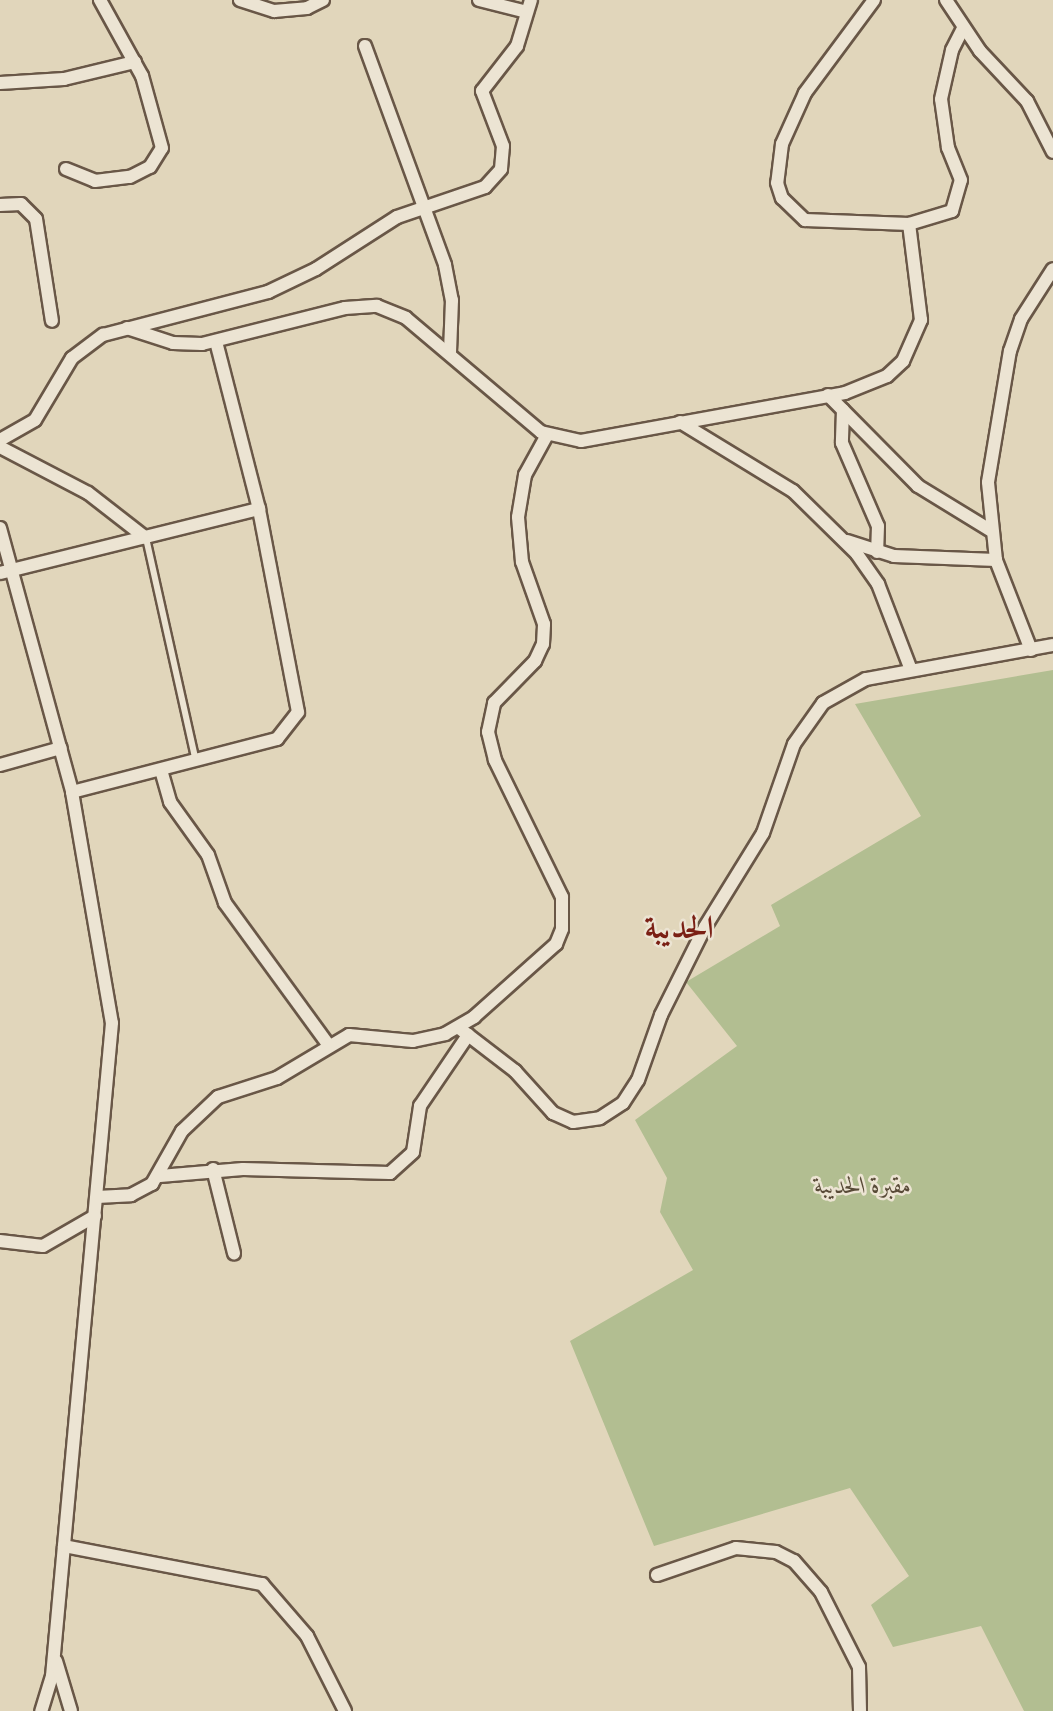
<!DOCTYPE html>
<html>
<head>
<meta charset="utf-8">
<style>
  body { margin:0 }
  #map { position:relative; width:1053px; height:1711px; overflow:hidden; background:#e1d6bb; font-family:"Libre Bodoni",Amiri,serif }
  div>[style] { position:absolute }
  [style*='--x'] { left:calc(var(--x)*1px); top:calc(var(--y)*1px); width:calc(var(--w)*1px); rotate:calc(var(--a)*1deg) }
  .green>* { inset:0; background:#b2be91 }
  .roads { filter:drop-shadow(2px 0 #695747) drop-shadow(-2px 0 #695747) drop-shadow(0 2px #695747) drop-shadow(0 -2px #695747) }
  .lane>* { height:6px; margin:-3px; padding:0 3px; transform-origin:3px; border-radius:3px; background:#ece4d3 }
  .street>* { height:12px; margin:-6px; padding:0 6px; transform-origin:6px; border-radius:6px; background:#ece4d3 }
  span { translate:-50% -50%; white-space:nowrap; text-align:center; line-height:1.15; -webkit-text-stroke:5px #ece4d3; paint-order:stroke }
  .park-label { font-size:24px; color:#584a37; font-style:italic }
  .district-label { font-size:32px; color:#7a1f14; font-weight:700 }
</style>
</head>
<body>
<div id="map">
  <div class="green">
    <div style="clip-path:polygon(1053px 670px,1053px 1711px,1024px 1711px,981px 1626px,893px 1647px,871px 1605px,909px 1576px,850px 1488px,654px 1546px,570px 1341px,693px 1270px,660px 1212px,667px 1178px,635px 1120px,737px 1046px,686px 982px,780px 926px,771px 905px,921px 816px,855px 704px)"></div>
  </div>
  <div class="roads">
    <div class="lane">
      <div style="--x:146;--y:538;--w:229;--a:77.4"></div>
    </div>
    <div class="street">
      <div style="--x:240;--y:0;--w:36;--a:18"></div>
      <div style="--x:274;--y:11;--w:33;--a:-5"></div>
      <div style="--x:307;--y:8;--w:18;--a:-27"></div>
      <div style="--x:479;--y:0;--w:49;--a:14"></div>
      <div style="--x:874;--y:0;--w:116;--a:126.6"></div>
      <div style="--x:805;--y:93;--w:56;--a:114.3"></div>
      <div style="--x:782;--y:144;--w:39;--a:97"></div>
      <div style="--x:777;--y:183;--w:16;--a:72"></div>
      <div style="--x:782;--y:198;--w:32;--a:44"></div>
      <div style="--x:805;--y:220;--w:104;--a:2.2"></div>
      <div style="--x:909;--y:224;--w:45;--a:-16.8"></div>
      <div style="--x:952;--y:211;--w:32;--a:-74"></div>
      <div style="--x:961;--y:180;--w:35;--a:-112"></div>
      <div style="--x:948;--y:148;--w:49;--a:-98.1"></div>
      <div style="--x:941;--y:99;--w:50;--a:-77.3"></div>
      <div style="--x:952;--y:50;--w:25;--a:-63"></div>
      <div style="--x:946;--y:0;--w:61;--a:56.3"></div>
      <div style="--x:980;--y:51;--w:69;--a:46.8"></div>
      <div style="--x:1027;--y:101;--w:57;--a:63"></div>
      <div style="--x:365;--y:46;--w:233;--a:69.9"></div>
      <div style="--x:445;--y:265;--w:36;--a:79"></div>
      <div style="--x:452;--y:300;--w:53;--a:92.2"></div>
      <div style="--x:0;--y:83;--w:64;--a:-3.6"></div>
      <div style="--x:64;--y:79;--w:73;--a:-13.5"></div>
      <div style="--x:66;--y:169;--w:31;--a:22"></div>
      <div style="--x:95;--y:181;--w:35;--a:-7"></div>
      <div style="--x:130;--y:177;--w:22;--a:-27"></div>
      <div style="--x:150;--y:167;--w:22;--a:-58"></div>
      <div style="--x:162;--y:148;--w:75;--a:-105.5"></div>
      <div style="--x:142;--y:76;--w:87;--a:-118.9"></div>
      <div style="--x:0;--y:205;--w:21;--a:-3"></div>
      <div style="--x:21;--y:204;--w:21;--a:45"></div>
      <div style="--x:36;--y:219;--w:103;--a:81.1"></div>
      <div style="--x:127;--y:328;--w:48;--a:18.1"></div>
      <div style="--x:173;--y:343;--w:29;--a:2"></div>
      <div style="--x:202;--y:344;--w:147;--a:-14.1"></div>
      <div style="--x:345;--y:308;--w:32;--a:-4"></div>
      <div style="--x:377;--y:306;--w:31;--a:22"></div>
      <div style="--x:406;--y:318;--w:177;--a:40.2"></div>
      <div style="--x:541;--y:432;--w:41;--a:12.7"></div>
      <div style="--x:581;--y:441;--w:268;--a:-10.3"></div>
      <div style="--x:845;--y:393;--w:45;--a:-22"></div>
      <div style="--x:887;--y:376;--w:22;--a:-43"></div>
      <div style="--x:903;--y:361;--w:45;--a:-66.3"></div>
      <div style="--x:921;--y:320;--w:97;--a:-97.1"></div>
      <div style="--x:828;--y:395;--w:128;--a:45.3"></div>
      <div style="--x:918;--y:486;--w:84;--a:31.4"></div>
      <div style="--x:843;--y:410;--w:33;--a:92"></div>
      <div style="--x:842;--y:443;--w:90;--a:66.6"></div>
      <div style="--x:878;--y:526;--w:26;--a:92"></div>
      <div style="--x:680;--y:422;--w:132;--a:31.4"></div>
      <div style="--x:793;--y:491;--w:90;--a:44.5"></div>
      <div style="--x:857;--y:554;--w:37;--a:55"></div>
      <div style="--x:878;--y:584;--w:92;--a:69"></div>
      <div style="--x:0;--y:440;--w:40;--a:-29.7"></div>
      <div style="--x:35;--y:420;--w:72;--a:-59.2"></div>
      <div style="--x:72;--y:358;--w:39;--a:-37"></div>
      <div style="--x:103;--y:335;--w:171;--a:-14.6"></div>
      <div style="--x:268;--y:292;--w:53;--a:-25.6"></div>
      <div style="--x:316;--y:269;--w:96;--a:-32.7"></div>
      <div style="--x:397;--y:217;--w:93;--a:-18.8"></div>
      <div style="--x:485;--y:187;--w:24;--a:-48"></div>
      <div style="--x:501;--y:169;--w:23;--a:-85"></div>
      <div style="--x:503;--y:146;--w:59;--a:-110.9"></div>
      <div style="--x:482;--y:91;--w:57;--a:-52.1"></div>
      <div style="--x:517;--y:46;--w:48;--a:-73.1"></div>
      <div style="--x:0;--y:447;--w:99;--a:27.6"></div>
      <div style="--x:88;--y:493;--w:73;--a:37.8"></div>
      <div style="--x:0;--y:528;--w:274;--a:74.7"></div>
      <div style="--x:72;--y:792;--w:234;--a:80.2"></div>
      <div style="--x:112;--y:1023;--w:656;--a:95.25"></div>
      <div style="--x:52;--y:1676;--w:37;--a:107"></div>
      <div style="--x:847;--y:541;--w:49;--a:17.7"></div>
      <div style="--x:894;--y:556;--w:102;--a:2.2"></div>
      <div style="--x:0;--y:573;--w:267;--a:-13.9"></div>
      <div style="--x:1031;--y:650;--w:97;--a:-111.3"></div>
      <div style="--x:996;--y:560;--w:78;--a:-95.9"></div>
      <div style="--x:988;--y:482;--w:133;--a:-80.5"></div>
      <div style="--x:1010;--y:351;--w:34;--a:-71"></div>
      <div style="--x:1021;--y:319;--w:59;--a:-57.4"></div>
      <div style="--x:0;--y:765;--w:63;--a:-15.6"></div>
      <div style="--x:161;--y:770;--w:33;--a:74"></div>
      <div style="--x:170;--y:802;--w:65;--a:54.4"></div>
      <div style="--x:208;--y:855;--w:51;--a:70.5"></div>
      <div style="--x:225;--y:903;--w:175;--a:53.9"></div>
      <div style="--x:72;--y:792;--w:212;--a:-14.5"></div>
      <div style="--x:277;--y:739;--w:34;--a:-52"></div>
      <div style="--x:298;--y:712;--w:207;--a:-100.9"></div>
      <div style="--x:259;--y:509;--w:173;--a:-104.4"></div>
      <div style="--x:459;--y:1028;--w:71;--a:37.5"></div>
      <div style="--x:515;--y:1071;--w:57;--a:47.9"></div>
      <div style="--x:553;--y:1113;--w:22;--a:24"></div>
      <div style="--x:573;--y:1122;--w:27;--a:-8"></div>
      <div style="--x:600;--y:1118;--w:27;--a:-33"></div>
      <div style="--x:623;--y:1103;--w:27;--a:-57"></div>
      <div style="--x:638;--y:1080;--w:69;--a:-70.5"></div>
      <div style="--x:661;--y:1015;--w:98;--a:-63.4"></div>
      <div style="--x:705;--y:927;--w:110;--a:-58.3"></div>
      <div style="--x:763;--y:833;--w:94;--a:-70.8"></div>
      <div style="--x:794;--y:744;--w:50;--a:-54.7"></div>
      <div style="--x:823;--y:703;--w:49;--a:-29.2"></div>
      <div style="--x:866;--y:679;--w:190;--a:-10.3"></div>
      <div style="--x:213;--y:1169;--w:87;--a:76"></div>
      <div style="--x:160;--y:1176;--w:83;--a:-4.8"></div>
      <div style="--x:243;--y:1169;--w:147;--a:1.6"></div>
      <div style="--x:390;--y:1173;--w:31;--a:-42"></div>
      <div style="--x:413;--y:1152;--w:47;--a:-81.3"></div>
      <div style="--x:420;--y:1106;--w:86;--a:-55.9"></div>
      <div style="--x:97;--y:1197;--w:34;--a:-3"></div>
      <div style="--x:131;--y:1195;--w:24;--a:-28"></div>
      <div style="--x:152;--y:1184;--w:61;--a:-60.5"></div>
      <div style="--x:182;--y:1131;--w:50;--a:-43.4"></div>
      <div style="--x:218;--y:1097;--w:62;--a:-17.9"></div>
      <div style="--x:277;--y:1078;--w:84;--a:-30.8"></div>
      <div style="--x:349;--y:1035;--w:64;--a:5.4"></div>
      <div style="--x:413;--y:1041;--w:33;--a:-12"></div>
      <div style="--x:445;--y:1034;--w:34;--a:-30"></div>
      <div style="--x:474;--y:1017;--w:110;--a:-41.7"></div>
      <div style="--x:556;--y:944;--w:16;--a:-68"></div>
      <div style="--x:562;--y:929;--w:32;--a:-90"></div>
      <div style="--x:562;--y:897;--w:153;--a:-116.1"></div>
      <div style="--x:495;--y:760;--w:29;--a:-104"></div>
      <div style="--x:488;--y:732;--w:30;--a:-78"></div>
      <div style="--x:494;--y:703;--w:59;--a:-45.7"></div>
      <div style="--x:535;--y:661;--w:19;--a:-65"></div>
      <div style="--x:543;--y:644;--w:20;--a:-87"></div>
      <div style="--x:544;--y:624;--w:66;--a:-109.5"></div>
      <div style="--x:522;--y:562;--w:45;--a:-95.1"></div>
      <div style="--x:518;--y:517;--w:43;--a:-80.5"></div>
      <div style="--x:525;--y:475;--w:46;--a:-61.2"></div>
      <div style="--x:0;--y:1241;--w:43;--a:6.6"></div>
      <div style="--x:43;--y:1246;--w:60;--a:-30"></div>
      <div style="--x:64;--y:1546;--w:202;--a:10.9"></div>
      <div style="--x:262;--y:1584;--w:69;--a:49.1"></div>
      <div style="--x:307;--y:1636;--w:84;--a:63.1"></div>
      <div style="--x:657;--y:1575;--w:83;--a:-18.9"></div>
      <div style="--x:736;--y:1548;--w:40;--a:5.7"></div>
      <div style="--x:776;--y:1552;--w:20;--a:27"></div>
      <div style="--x:794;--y:1561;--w:41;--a:48.9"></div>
      <div style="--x:821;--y:1592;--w:84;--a:63.1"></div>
      <div style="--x:859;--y:1667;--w:44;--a:88.7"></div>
      <div style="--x:56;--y:1661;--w:52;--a:73.3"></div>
    </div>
  </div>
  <div class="park-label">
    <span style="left:863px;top:1187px">مقبرة الحديبة</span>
  </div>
  <div class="district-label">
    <span style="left:679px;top:928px">الحديبة</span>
  </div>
</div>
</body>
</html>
